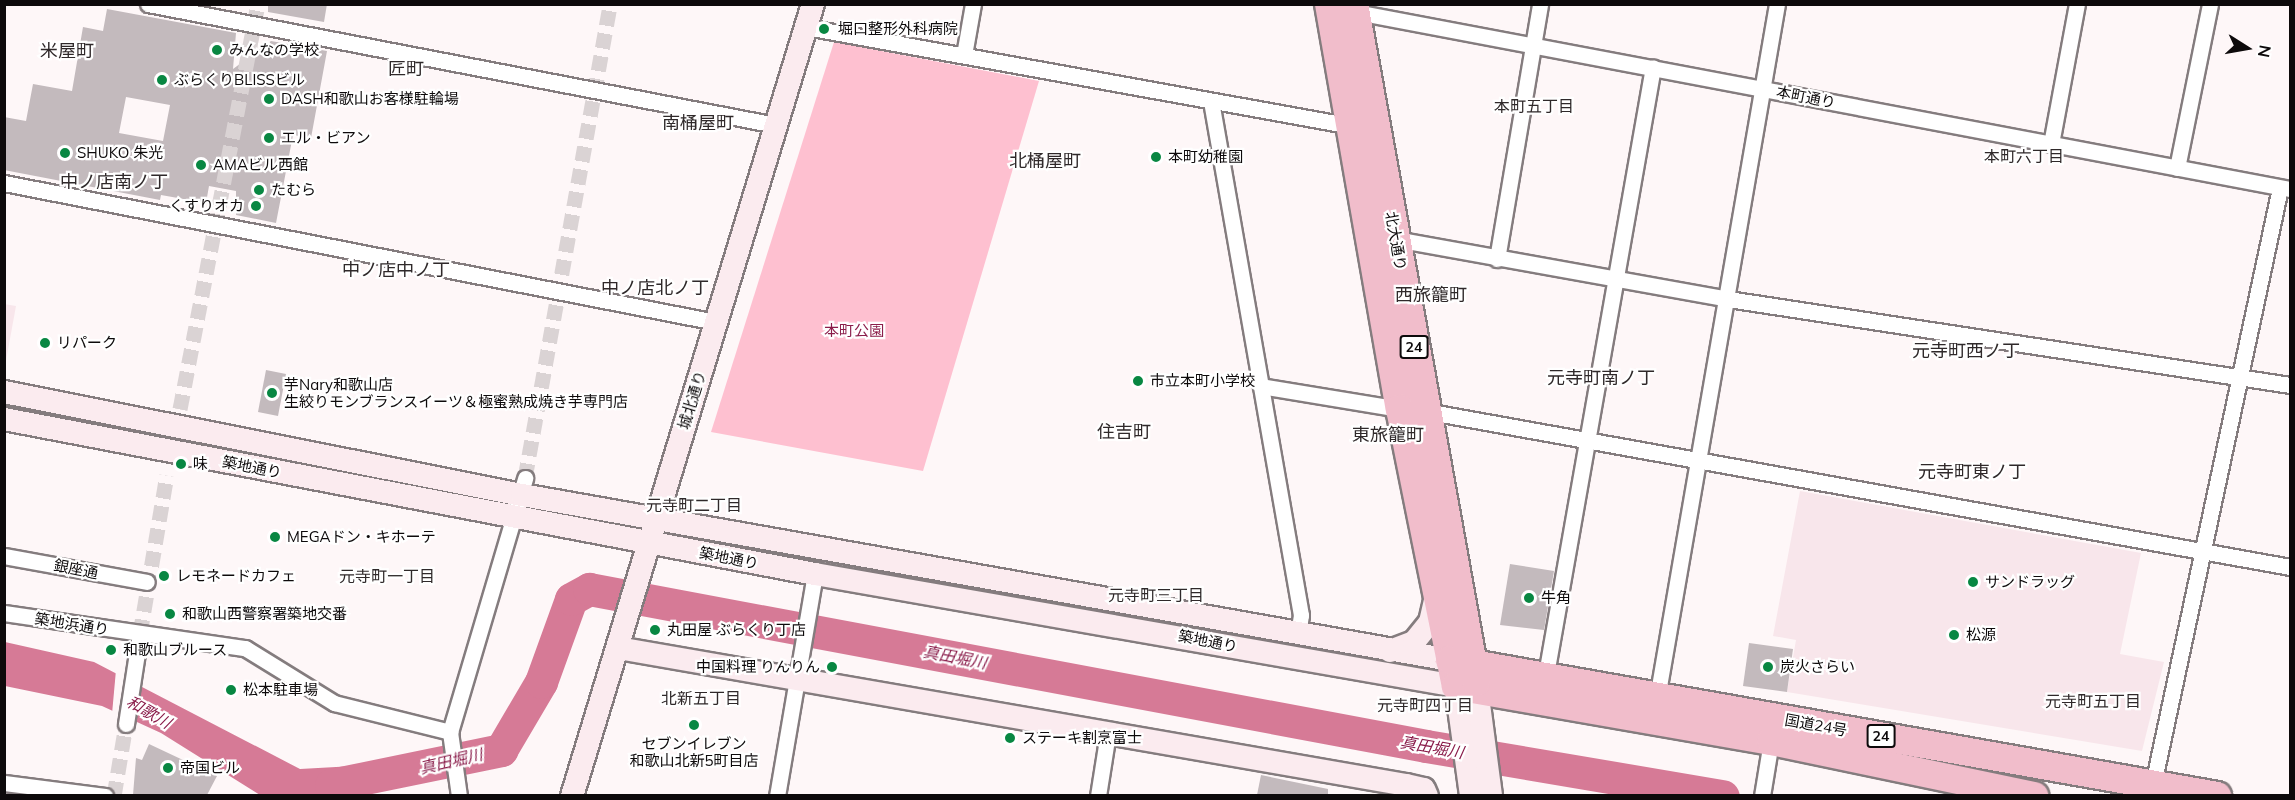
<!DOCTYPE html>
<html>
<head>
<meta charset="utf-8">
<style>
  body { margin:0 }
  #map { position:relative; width:2295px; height:800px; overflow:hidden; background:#fef7f8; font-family:Mulish,"Noto Sans JP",sans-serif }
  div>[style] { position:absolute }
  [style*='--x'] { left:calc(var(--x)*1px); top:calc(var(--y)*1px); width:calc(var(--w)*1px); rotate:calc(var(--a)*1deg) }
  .built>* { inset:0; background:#f8e6eb }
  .green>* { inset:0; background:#fec0d0 }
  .water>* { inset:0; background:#d67a96 }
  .pier>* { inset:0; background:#fef7f8 }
  .river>* { height:33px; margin:-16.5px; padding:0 16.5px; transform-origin:16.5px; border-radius:16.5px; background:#d67a96 }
  .building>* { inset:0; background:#c3babd }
  .street-tunnel>* { height:15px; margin-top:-7.5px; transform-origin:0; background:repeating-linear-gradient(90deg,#dad3d4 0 15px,transparent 0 23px) }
  .roads { filter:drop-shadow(2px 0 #847c7e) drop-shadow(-2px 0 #847c7e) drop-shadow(0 2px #847c7e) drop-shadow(0 -2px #847c7e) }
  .street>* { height:15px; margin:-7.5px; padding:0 7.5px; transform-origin:7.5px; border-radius:7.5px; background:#fff }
  .secondary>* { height:22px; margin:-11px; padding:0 11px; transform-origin:11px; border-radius:11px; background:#fbebef }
  .highway>* { height:28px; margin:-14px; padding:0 14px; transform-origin:14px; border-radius:14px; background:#f1bdcb }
  .dots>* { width:16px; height:16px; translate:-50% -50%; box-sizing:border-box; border:3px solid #fff; border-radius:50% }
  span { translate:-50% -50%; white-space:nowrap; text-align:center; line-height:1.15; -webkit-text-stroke:4.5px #fff; paint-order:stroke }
  .shield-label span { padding:2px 4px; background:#fff; border:2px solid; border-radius:4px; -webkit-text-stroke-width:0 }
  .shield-label { font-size:14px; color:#0d0a0b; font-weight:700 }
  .poi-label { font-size:15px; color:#0d0a0b }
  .left { translate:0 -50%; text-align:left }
  .right { translate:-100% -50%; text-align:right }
  .street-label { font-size:15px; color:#0d0a0b }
  .park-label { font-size:15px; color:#8b1e4b }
  .neighbourhood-label { font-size:16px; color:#2f292a }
  .water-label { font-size:16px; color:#891b49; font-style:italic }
  .quarter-label { font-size:18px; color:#2f292a }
  .frame { position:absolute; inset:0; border:6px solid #0d0a0b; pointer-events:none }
  .north { position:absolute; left:2217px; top:18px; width:60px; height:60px; -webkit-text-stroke:4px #fff; paint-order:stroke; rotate:101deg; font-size:16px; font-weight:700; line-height:24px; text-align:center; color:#0d0a0b }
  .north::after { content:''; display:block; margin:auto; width:21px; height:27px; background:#0d0a0b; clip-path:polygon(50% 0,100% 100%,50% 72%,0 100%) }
</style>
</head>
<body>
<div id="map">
  <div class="built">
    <div style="clip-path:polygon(4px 304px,16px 306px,5px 366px,4px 366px)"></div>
    <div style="clip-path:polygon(1800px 491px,2141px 553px,2120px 654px,2164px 662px,2142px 751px,1787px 692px,1796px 640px,1773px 636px)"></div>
  </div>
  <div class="green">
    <div style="clip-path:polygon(834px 42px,1039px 81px,923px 471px,711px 432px)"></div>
  </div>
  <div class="water">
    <div style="clip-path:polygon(5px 642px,94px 662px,300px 769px,372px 765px,377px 785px,356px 795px,260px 795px,161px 733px,102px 706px,5px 686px)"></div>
  </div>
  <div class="pier">
    <div style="clip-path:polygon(116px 670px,142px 683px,136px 725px,112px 714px)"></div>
  </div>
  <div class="river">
    <div style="--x:331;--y:785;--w:174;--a:-11.6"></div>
    <div style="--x:501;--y:750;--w:79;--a:-59.5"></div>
    <div style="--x:541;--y:682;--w:88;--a:-70.1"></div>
    <div style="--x:571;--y:599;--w:21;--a:-29"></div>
    <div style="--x:589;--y:589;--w:852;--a:10.62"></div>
    <div style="--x:1426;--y:746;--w:301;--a:9.6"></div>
  </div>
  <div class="building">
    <div style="clip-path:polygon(268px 4px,327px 4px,324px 22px,268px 12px)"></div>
    <div style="clip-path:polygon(evenodd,107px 9px,236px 33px,233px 69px,271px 41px,327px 51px,311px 138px,293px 135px,276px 223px,236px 215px,236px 191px,209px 186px,206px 203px,161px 195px,160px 200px,4px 170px,4px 117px,26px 121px,33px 84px,72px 91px,83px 27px,103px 31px,107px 9px,126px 97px,170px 105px,163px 141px,119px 133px,126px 97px)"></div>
    <div style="clip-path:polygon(266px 370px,286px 374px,278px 416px,258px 412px)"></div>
    <div style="clip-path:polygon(1510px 564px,1554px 571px,1544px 630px,1500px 625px)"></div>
    <div style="clip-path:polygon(1749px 643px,1793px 649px,1787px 692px,1743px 686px)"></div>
    <div style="clip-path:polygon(149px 744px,217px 776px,207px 795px,133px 795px,136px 758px,142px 760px)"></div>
    <div style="clip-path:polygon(1261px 775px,1328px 789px,1328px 795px,1257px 795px)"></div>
  </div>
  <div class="street-tunnel">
    <div style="--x:180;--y:409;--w:412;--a:-79.1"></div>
    <div style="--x:525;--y:478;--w:482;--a:-79.8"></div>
    <div style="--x:140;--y:634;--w:161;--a:-80.4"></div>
    <div style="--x:114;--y:796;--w:73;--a:-80.5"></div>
  </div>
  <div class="roads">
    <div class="street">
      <div style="--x:148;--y:4;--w:640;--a:10.91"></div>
      <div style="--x:1356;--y:12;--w:951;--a:10.73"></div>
      <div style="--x:806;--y:27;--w:555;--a:10.28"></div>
      <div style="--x:964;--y:55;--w:52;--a:-80"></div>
      <div style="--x:1211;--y:101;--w:522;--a:80.07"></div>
      <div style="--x:1301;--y:615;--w:20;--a:99"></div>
      <div style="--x:2051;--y:144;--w:142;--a:-79.5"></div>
      <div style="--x:2177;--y:168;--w:167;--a:-78.6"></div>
      <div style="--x:4;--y:183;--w:725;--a:11.05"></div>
      <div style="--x:1395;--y:239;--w:338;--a:10.2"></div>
      <div style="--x:1728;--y:299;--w:569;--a:8.7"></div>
      <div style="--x:1497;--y:259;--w:259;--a:-80.4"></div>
      <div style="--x:1261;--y:386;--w:141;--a:9.4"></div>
      <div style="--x:1425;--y:411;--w:879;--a:10.22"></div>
      <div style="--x:4;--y:556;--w:145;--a:10.3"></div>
      <div style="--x:4;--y:613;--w:244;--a:8.3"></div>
      <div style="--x:245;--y:648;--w:105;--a:31.7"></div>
      <div style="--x:334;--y:703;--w:120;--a:14"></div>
      <div style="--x:1545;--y:680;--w:622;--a:-80.01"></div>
      <div style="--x:1657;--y:698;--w:704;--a:-80.19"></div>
      <div style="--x:126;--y:724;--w:91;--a:-81.2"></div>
      <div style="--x:4;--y:783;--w:102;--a:7.3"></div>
      <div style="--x:2152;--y:789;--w:614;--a:-77.98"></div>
      <div style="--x:459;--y:796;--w:65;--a:-98"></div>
      <div style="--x:450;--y:732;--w:265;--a:-73.5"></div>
      <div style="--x:777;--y:796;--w:225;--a:-80.3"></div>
      <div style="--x:1098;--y:796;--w:64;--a:-81"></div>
      <div style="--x:1762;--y:796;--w:62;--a:-80.7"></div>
    </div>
    <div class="secondary">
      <div style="--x:4;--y:392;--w:528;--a:11.25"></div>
      <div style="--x:522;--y:495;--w:943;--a:10.08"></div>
      <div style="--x:4;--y:419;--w:826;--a:10.82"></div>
      <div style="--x:815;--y:574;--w:651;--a:9.91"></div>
      <div style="--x:1456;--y:686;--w:111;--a:82.2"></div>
      <div style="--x:618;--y:648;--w:800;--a:9.86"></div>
      <div style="--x:1406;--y:785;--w:18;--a:13"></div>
      <div style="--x:1424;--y:789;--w:8;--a:67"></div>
      <div style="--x:1390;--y:651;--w:26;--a:-21"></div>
      <div style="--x:1414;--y:642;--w:26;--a:-51"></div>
      <div style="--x:1430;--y:622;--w:28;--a:-77"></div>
      <div style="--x:1477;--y:689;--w:108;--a:82.5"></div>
      <div style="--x:572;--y:796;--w:828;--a:-73.08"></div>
    </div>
    <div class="highway">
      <div style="--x:1329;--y:4;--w:411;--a:80.1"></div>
      <div style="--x:1400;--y:409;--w:283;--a:78.6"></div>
      <div style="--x:1456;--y:686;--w:320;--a:9.9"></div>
      <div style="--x:1771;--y:741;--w:269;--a:11.8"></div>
      <div style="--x:1354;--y:4;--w:689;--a:79.8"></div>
      <div style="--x:1450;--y:660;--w:779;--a:10.05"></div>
    </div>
  </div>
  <div class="dots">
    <div style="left:824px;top:29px;background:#088742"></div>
    <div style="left:217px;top:50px;background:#088742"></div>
    <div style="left:162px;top:80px;background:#088742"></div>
    <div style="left:269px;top:99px;background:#088742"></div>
    <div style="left:269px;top:138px;background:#088742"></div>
    <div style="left:65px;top:153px;background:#088742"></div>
    <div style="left:1156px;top:157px;background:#088742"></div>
    <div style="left:201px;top:165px;background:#088742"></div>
    <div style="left:259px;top:190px;background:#088742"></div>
    <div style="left:256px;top:206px;background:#088742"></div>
    <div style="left:45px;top:343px;background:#088742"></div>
    <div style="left:1138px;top:381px;background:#088742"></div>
    <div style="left:272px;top:393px;background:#088742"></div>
    <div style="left:181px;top:464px;background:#088742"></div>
    <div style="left:275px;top:537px;background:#088742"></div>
    <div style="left:164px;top:576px;background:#088742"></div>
    <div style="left:1973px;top:582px;background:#088742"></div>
    <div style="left:1529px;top:598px;background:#088742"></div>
    <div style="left:170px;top:614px;background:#088742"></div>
    <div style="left:655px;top:630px;background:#088742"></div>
    <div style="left:1954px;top:635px;background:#088742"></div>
    <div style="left:111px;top:650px;background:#088742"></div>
    <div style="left:832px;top:667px;background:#088742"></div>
    <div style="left:1768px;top:667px;background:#088742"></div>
    <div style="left:231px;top:690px;background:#088742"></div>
    <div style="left:694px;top:725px;background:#088742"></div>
    <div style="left:1010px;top:738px;background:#088742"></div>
    <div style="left:168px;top:768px;background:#088742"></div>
  </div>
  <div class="shield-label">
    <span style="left:1414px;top:347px">24</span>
    <span style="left:1881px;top:736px">24</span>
  </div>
  <div class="poi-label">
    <span class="left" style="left:838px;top:29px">堀口整形外科病院</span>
    <span class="left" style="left:229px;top:50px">みんなの学校</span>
    <span class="left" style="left:174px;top:80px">ぶらくりBLISSビル</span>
    <span class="left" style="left:281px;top:99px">DASH和歌山お客様駐輪場</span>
    <span class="left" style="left:281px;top:138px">エル・ビアン</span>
    <span class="left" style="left:77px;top:153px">SHUKO 朱光</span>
    <span class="left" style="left:1168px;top:157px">本町幼稚園</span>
    <span class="left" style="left:213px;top:165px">AMAビル西館</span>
    <span class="left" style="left:271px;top:190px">たむら</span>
    <span class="right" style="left:244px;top:206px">くすりオカ</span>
    <span class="left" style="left:57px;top:343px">リパーク</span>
    <span class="left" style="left:1150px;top:381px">市立本町小学校</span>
    <span class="left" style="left:284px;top:393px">芋Nary和歌山店<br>生絞りモンブランスイーツ＆極蜜熟成焼き芋専門店</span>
    <span class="left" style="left:193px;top:464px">味</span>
    <span class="left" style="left:287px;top:537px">MEGAドン・キホーテ</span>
    <span class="left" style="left:176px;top:576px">レモネードカフェ</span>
    <span class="left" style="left:1985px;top:582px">サンドラッグ</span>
    <span class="left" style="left:1541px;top:598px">牛角</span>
    <span class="left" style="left:182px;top:614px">和歌山西警察署築地交番</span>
    <span class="left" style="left:667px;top:630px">丸田屋 ぶらくり丁店</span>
    <span class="left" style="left:1966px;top:635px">松源</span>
    <span class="left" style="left:123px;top:650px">和歌山ブルース</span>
    <span class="right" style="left:820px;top:667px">中国料理 りんりん</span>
    <span class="left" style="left:1780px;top:667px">炭火さらい</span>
    <span class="left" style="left:243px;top:690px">松本駐車場</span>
    <span class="left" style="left:1022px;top:738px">ステーキ割烹富士</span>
    <span style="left:694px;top:752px">セブンイレブン<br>和歌山北新5町目店</span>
    <span class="left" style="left:180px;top:768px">帝国ビル</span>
  </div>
  <div class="street-label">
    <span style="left:1806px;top:97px;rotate:11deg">本町通り</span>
    <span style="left:1396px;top:241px;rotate:80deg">北大通り</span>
    <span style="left:692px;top:400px;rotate:-73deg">城北通り</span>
    <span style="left:252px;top:467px;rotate:11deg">築地通り</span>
    <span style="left:729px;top:558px;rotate:11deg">築地通り</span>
    <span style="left:76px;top:569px;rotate:11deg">銀座通</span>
    <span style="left:72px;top:624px;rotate:9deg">築地浜通り</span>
    <span style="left:1208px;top:641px;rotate:11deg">築地通り</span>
    <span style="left:1816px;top:725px;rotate:10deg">国道24号</span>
  </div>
  <div class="park-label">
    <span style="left:854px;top:331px">本町公園</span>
  </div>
  <div class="neighbourhood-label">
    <span style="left:1534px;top:106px">本町五丁目</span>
    <span style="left:2024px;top:156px">本町六丁目</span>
    <span style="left:694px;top:505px">元寺町二丁目</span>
    <span style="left:387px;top:576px">元寺町一丁目</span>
    <span style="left:1156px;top:595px">元寺町三丁目</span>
    <span style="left:701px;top:698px">北新五丁目</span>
    <span style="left:2093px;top:701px">元寺町五丁目</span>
    <span style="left:1425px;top:705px">元寺町四丁目</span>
  </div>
  <div class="water-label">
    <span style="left:955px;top:657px;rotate:11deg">真田堀川</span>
    <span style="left:149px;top:712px;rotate:30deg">和歌川</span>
    <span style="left:1432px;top:747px;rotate:10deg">真田堀川</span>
    <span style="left:451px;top:761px;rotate:-13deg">真田堀川</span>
  </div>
  <div class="quarter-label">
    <span style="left:67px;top:51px">米屋町</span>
    <span style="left:406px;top:69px">匠町</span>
    <span style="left:698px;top:123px">南桶屋町</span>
    <span style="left:1045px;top:161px">北桶屋町</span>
    <span style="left:114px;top:182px">中ノ店南ノ丁</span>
    <span style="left:396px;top:270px">中ノ店中ノ丁</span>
    <span style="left:655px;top:288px">中ノ店北ノ丁</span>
    <span style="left:1431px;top:295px">西旅籠町</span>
    <span style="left:1966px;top:351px">元寺町西ノ丁</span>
    <span style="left:1601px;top:378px">元寺町南ノ丁</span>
    <span style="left:1124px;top:432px">住吉町</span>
    <span style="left:1388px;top:435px">東旅籠町</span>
    <span style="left:1972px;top:472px">元寺町東ノ丁</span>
  </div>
  <div class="frame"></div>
  <div class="north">N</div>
</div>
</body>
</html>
